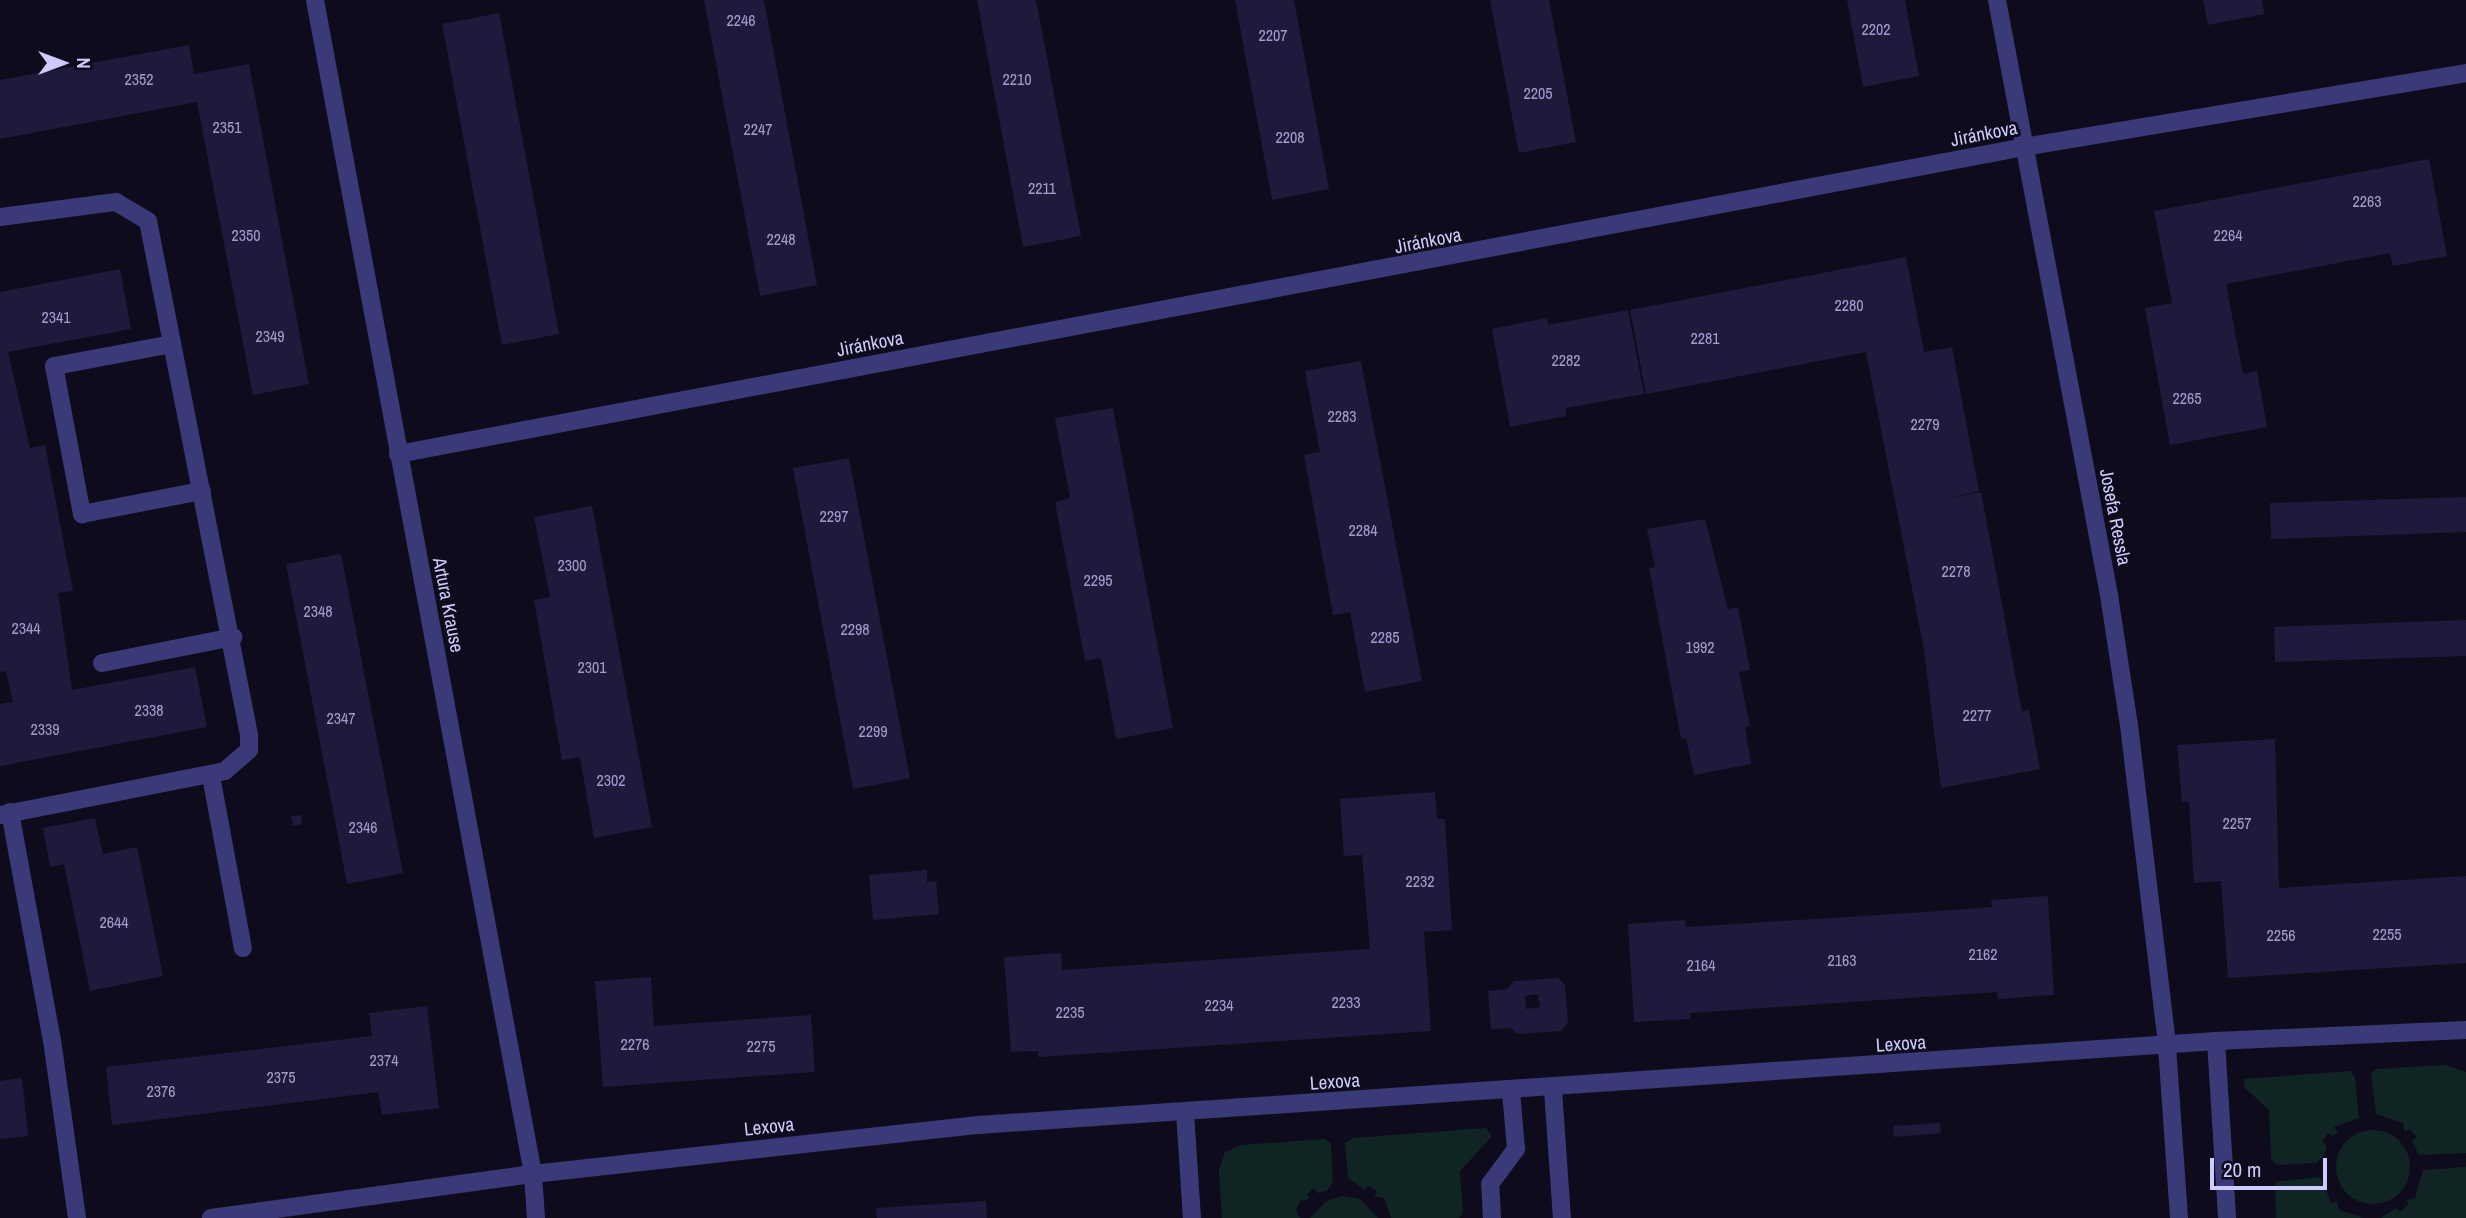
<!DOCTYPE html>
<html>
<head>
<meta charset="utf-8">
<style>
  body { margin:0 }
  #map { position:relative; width:2466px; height:1218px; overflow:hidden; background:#0e0c1c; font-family:"Archivo Narrow",sans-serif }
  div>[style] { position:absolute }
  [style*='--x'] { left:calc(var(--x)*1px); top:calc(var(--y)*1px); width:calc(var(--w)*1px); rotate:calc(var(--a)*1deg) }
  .green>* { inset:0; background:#102523 }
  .round { border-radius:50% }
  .building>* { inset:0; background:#1f193b }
  .street>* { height:18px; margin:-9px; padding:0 9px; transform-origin:9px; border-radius:9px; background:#3a3a78 }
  span { translate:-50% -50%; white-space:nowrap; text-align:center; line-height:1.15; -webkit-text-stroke:6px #0e0c1c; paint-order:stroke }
  .number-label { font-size:16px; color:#a29ecc }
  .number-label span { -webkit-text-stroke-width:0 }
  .street-label { font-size:19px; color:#cdcafc }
  .north { position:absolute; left:28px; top:28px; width:70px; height:70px; -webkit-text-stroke:5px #0e0c1c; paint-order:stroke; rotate:90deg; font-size:19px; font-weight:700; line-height:28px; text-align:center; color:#cdcafc }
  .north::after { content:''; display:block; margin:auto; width:24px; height:32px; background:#cdcafc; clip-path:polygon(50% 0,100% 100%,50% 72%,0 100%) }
  .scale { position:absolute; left:2210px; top:1158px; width:117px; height:32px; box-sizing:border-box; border:4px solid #cdcafc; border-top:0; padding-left:9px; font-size:21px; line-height:24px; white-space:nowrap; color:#cdcafc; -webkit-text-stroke:5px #0e0c1c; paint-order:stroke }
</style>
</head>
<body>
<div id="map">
  <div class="green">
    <div style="clip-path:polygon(2445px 1065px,2466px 1072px,2466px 1153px,2419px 1155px,2412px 1141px,2417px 1137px,2410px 1129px,2405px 1132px,2403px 1123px,2376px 1114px,2371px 1073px,2377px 1069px)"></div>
    <div style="clip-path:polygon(2350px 1071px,2355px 1078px,2359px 1118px,2334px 1127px,2338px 1132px,2333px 1136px,2328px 1133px,2322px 1142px,2327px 1146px,2324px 1156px,2316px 1163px,2277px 1165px,2271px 1159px,2269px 1110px,2244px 1087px,2245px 1079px)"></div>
    <div style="clip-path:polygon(1486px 1128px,1492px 1136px,1460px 1171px,1463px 1212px,1459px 1218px,1391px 1218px,1384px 1198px,1374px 1196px,1377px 1191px,1368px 1186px,1365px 1190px,1348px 1178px,1345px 1143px,1353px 1138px)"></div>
    <div class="round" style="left:2336px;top:1130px;width:74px;height:74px"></div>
    <div style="clip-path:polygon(1325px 1139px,1331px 1144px,1333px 1182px,1327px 1191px,1318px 1193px,1314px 1188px,1307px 1194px,1310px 1199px,1300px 1201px,1296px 1210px,1300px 1218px,1222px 1218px,1219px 1170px,1225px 1152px,1241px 1145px)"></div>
    <div style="clip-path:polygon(2466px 1167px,2466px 1218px,2381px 1218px,2396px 1208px,2400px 1212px,2409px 1204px,2406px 1200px,2415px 1198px,2423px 1170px)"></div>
    <div style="clip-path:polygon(2320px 1177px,2332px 1204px,2337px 1201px,2339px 1210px,2365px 1218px,2276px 1218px,2275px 1182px)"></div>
    <div style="clip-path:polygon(1342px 1196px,1360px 1199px,1378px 1218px,1310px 1218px,1325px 1202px)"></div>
  </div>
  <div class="building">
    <div style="clip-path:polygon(704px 0,764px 0,817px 285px,760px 296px)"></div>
    <div style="clip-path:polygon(977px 0,1036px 0,1081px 236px,1023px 247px)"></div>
    <div style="clip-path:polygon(1235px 0,1294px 0,1329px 189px,1272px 200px)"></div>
    <div style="clip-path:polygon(1490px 0,1549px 0,1576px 142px,1519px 153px)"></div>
    <div style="clip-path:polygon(1847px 0,1905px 0,1919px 76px,1863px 87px)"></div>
    <div style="clip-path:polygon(2203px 0,2262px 0,2264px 14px,2208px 25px)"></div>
    <div style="clip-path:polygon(499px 13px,559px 334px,502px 345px,442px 24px)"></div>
    <div style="clip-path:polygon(189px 45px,194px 74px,249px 64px,309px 384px,253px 395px,197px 102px,0 139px,0 80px)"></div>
    <div style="clip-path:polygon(2429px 159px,2447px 256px,2393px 266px,2390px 253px,2226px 284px,2243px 374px,2257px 371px,2267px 427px,2170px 445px,2145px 308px,2172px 303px,2154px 211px)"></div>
    <div style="clip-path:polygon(1906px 257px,1924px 352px,1952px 347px,1979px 491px,1943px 499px,1981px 492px,2022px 712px,2029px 710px,2040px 769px,1941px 788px,1924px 650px,1866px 352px,1646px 394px,1630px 310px)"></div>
    <div style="clip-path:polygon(120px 269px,131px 329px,8px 352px,30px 448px,45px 445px,73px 591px,58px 593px,72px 690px,195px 667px,207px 727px,0 766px,0 704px,13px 702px,6px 671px,0 672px,0 292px)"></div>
    <div style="clip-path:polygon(1628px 310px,1644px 394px,1566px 408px,1566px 416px,1510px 427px,1492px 329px,1547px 318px,1548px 325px)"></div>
    <div style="clip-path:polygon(1361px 361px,1422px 681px,1365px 692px,1350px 612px,1333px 615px,1304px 455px,1320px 452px,1305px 371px)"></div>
    <div style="clip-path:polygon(1113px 408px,1173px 728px,1116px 739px,1101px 658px,1085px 661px,1055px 502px,1070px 498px,1055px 418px)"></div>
    <div style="clip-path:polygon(849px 458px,910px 778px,853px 789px,793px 468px)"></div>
    <div style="clip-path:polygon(2466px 497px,2466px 532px,2271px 539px,2270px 503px)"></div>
    <div style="clip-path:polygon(592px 506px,652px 827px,594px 838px,580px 757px,562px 760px,534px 600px,550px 597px,534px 517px)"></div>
    <div style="clip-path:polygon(1705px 519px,1728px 609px,1738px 607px,1750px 670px,1739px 672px,1750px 726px,1745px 727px,1751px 764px,1694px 775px,1686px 738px,1681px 739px,1649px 568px,1655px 567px,1647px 529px)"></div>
    <div style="clip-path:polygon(341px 554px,403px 873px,347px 884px,286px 564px)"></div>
    <div style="clip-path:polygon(2466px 620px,2466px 656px,2275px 662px,2274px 627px)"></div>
    <div style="clip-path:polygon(2275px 739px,2279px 888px,2466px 876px,2466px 963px,2228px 978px,2221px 881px,2194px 883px,2189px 802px,2182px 802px,2177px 745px)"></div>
    <div style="clip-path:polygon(1435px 792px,1437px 819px,1445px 819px,1452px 930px,1424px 932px,1431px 1031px,1038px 1057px,1038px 1051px,1011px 1052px,1004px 957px,1061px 953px,1062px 970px,1370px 949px,1362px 855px,1344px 856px,1340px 799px)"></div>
    <div style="clip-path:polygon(301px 815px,302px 824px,293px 826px,291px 816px)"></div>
    <div style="clip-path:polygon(95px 818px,103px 854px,137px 847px,163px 976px,90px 991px,64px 864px,50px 867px,43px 828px)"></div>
    <div style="clip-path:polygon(927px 870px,927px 882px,936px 881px,939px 914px,873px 920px,869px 875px)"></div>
    <div style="clip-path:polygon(2048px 896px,2054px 995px,1998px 999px,1997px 992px,1690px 1013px,1690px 1019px,1634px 1022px,1628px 924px,1685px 920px,1686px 927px,1911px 913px,1992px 907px,1991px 900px)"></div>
    <div style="clip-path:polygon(651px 977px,654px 1026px,811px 1015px,815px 1072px,603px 1087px,595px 981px)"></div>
    <div style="clip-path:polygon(evenodd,1558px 978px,1565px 985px,1568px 1023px,1561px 1031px,1518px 1034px,1510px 1028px,1491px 1029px,1488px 991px,1507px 989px,1514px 981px,1558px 978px,1538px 994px,1540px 1007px,1526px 1009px,1525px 996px,1538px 994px)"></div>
    <div style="clip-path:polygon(427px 1006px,439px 1108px,382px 1115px,378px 1092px,112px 1125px,106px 1067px,372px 1036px,369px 1013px)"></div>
    <div style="clip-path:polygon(22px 1078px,28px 1136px,0 1139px,0 1081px)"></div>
    <div style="clip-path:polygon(1940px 1123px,1941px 1133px,1894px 1137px,1893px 1126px)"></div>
    <div style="clip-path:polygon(986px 1201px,987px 1218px,877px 1218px,876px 1208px)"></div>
  </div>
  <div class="street">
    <div style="--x:315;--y:0;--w:1194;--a:79.48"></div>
    <div style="--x:533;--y:1174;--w:44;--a:86.1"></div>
    <div style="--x:1997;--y:0;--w:605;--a:79.34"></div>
    <div style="--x:2109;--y:595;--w:132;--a:81.3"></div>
    <div style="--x:2129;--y:725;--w:323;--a:83.2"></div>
    <div style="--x:2167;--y:1046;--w:172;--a:86"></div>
    <div style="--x:0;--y:217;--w:117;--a:-7.4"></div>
    <div style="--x:116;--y:202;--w:37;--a:31"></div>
    <div style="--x:148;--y:221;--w:524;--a:78.88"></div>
    <div style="--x:249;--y:735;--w:15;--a:90"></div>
    <div style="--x:249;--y:750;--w:32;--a:139"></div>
    <div style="--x:225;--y:771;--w:229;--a:168.9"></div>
    <div style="--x:172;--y:344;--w:120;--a:169.4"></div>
    <div style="--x:54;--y:366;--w:151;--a:79.3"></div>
    <div style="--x:82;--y:514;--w:122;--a:-10.9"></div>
    <div style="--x:398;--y:454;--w:1655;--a:-10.69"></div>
    <div style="--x:2024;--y:147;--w:448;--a:-9.5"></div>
    <div style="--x:102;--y:663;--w:134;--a:-11.2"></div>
    <div style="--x:211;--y:776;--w:175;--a:79.5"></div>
    <div style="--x:10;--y:812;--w:232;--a:79.6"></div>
    <div style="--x:52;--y:1040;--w:180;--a:82"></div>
    <div style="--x:2216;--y:1041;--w:177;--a:86.4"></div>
    <div style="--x:1553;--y:1090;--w:128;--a:86"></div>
    <div style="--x:1185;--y:1113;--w:105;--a:86.2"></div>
    <div style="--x:211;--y:1218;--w:325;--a:-7.8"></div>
    <div style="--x:533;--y:1174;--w:448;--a:-6.3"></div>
    <div style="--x:978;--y:1125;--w:1241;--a:-3.88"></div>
    <div style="--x:2216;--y:1041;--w:250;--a:-2.5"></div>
    <div style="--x:1492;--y:1218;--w:34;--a:-93"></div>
    <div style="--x:1490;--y:1184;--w:44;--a:-53.4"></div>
    <div style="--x:1516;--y:1149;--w:57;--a:-95"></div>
  </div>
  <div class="number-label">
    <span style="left:741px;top:20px">2246</span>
    <span style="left:1876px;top:29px">2202</span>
    <span style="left:1273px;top:35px">2207</span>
    <span style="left:139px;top:79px">2352</span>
    <span style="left:1017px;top:79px">2210</span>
    <span style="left:1538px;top:93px">2205</span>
    <span style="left:227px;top:127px">2351</span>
    <span style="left:758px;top:129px">2247</span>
    <span style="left:1290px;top:137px">2208</span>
    <span style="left:1042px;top:188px">2211</span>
    <span style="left:2367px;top:201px">2263</span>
    <span style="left:246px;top:235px">2350</span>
    <span style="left:2228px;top:235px">2264</span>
    <span style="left:781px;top:239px">2248</span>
    <span style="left:1849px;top:305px">2280</span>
    <span style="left:56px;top:317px">2341</span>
    <span style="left:270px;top:336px">2349</span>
    <span style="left:1705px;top:338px">2281</span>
    <span style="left:1566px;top:360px">2282</span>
    <span style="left:2187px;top:398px">2265</span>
    <span style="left:1342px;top:416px">2283</span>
    <span style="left:1925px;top:424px">2279</span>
    <span style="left:834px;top:516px">2297</span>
    <span style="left:1363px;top:530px">2284</span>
    <span style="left:572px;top:565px">2300</span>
    <span style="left:1956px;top:571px">2278</span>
    <span style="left:1098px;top:580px">2295</span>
    <span style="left:318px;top:611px">2348</span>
    <span style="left:26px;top:628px">2344</span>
    <span style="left:855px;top:629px">2298</span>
    <span style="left:1385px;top:637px">2285</span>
    <span style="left:1700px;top:647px">1992</span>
    <span style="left:592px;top:667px">2301</span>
    <span style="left:149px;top:710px">2338</span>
    <span style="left:1977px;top:715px">2277</span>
    <span style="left:341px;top:718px">2347</span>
    <span style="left:45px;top:729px">2339</span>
    <span style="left:873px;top:731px">2299</span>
    <span style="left:611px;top:780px">2302</span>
    <span style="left:2237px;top:823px">2257</span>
    <span style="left:363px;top:827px">2346</span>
    <span style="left:1420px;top:881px">2232</span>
    <span style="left:114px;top:922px">2644</span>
    <span style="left:2387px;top:934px">2255</span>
    <span style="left:2281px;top:935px">2256</span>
    <span style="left:1983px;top:954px">2162</span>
    <span style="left:1842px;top:960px">2163</span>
    <span style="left:1701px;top:965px">2164</span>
    <span style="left:1346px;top:1002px">2233</span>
    <span style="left:1219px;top:1005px">2234</span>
    <span style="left:1070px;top:1012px">2235</span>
    <span style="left:635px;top:1044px">2276</span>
    <span style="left:761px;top:1046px">2275</span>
    <span style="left:384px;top:1060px">2374</span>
    <span style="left:281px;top:1077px">2375</span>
    <span style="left:161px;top:1091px">2376</span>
  </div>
  <div class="street-label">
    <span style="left:1984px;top:134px;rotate:-11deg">Jiránkova</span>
    <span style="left:1428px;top:241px;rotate:-11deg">Jiránkova</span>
    <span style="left:870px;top:344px;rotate:-11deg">Jiránkova</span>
    <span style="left:2115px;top:517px;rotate:79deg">Josefa Ressla</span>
    <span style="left:448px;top:605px;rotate:79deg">Artura Krause</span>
    <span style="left:1901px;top:1044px;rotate:-4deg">Lexova</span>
    <span style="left:1335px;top:1082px;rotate:-4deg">Lexova</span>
    <span style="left:769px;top:1127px;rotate:-6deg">Lexova</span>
  </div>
  <div class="north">N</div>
  <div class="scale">20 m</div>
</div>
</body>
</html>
